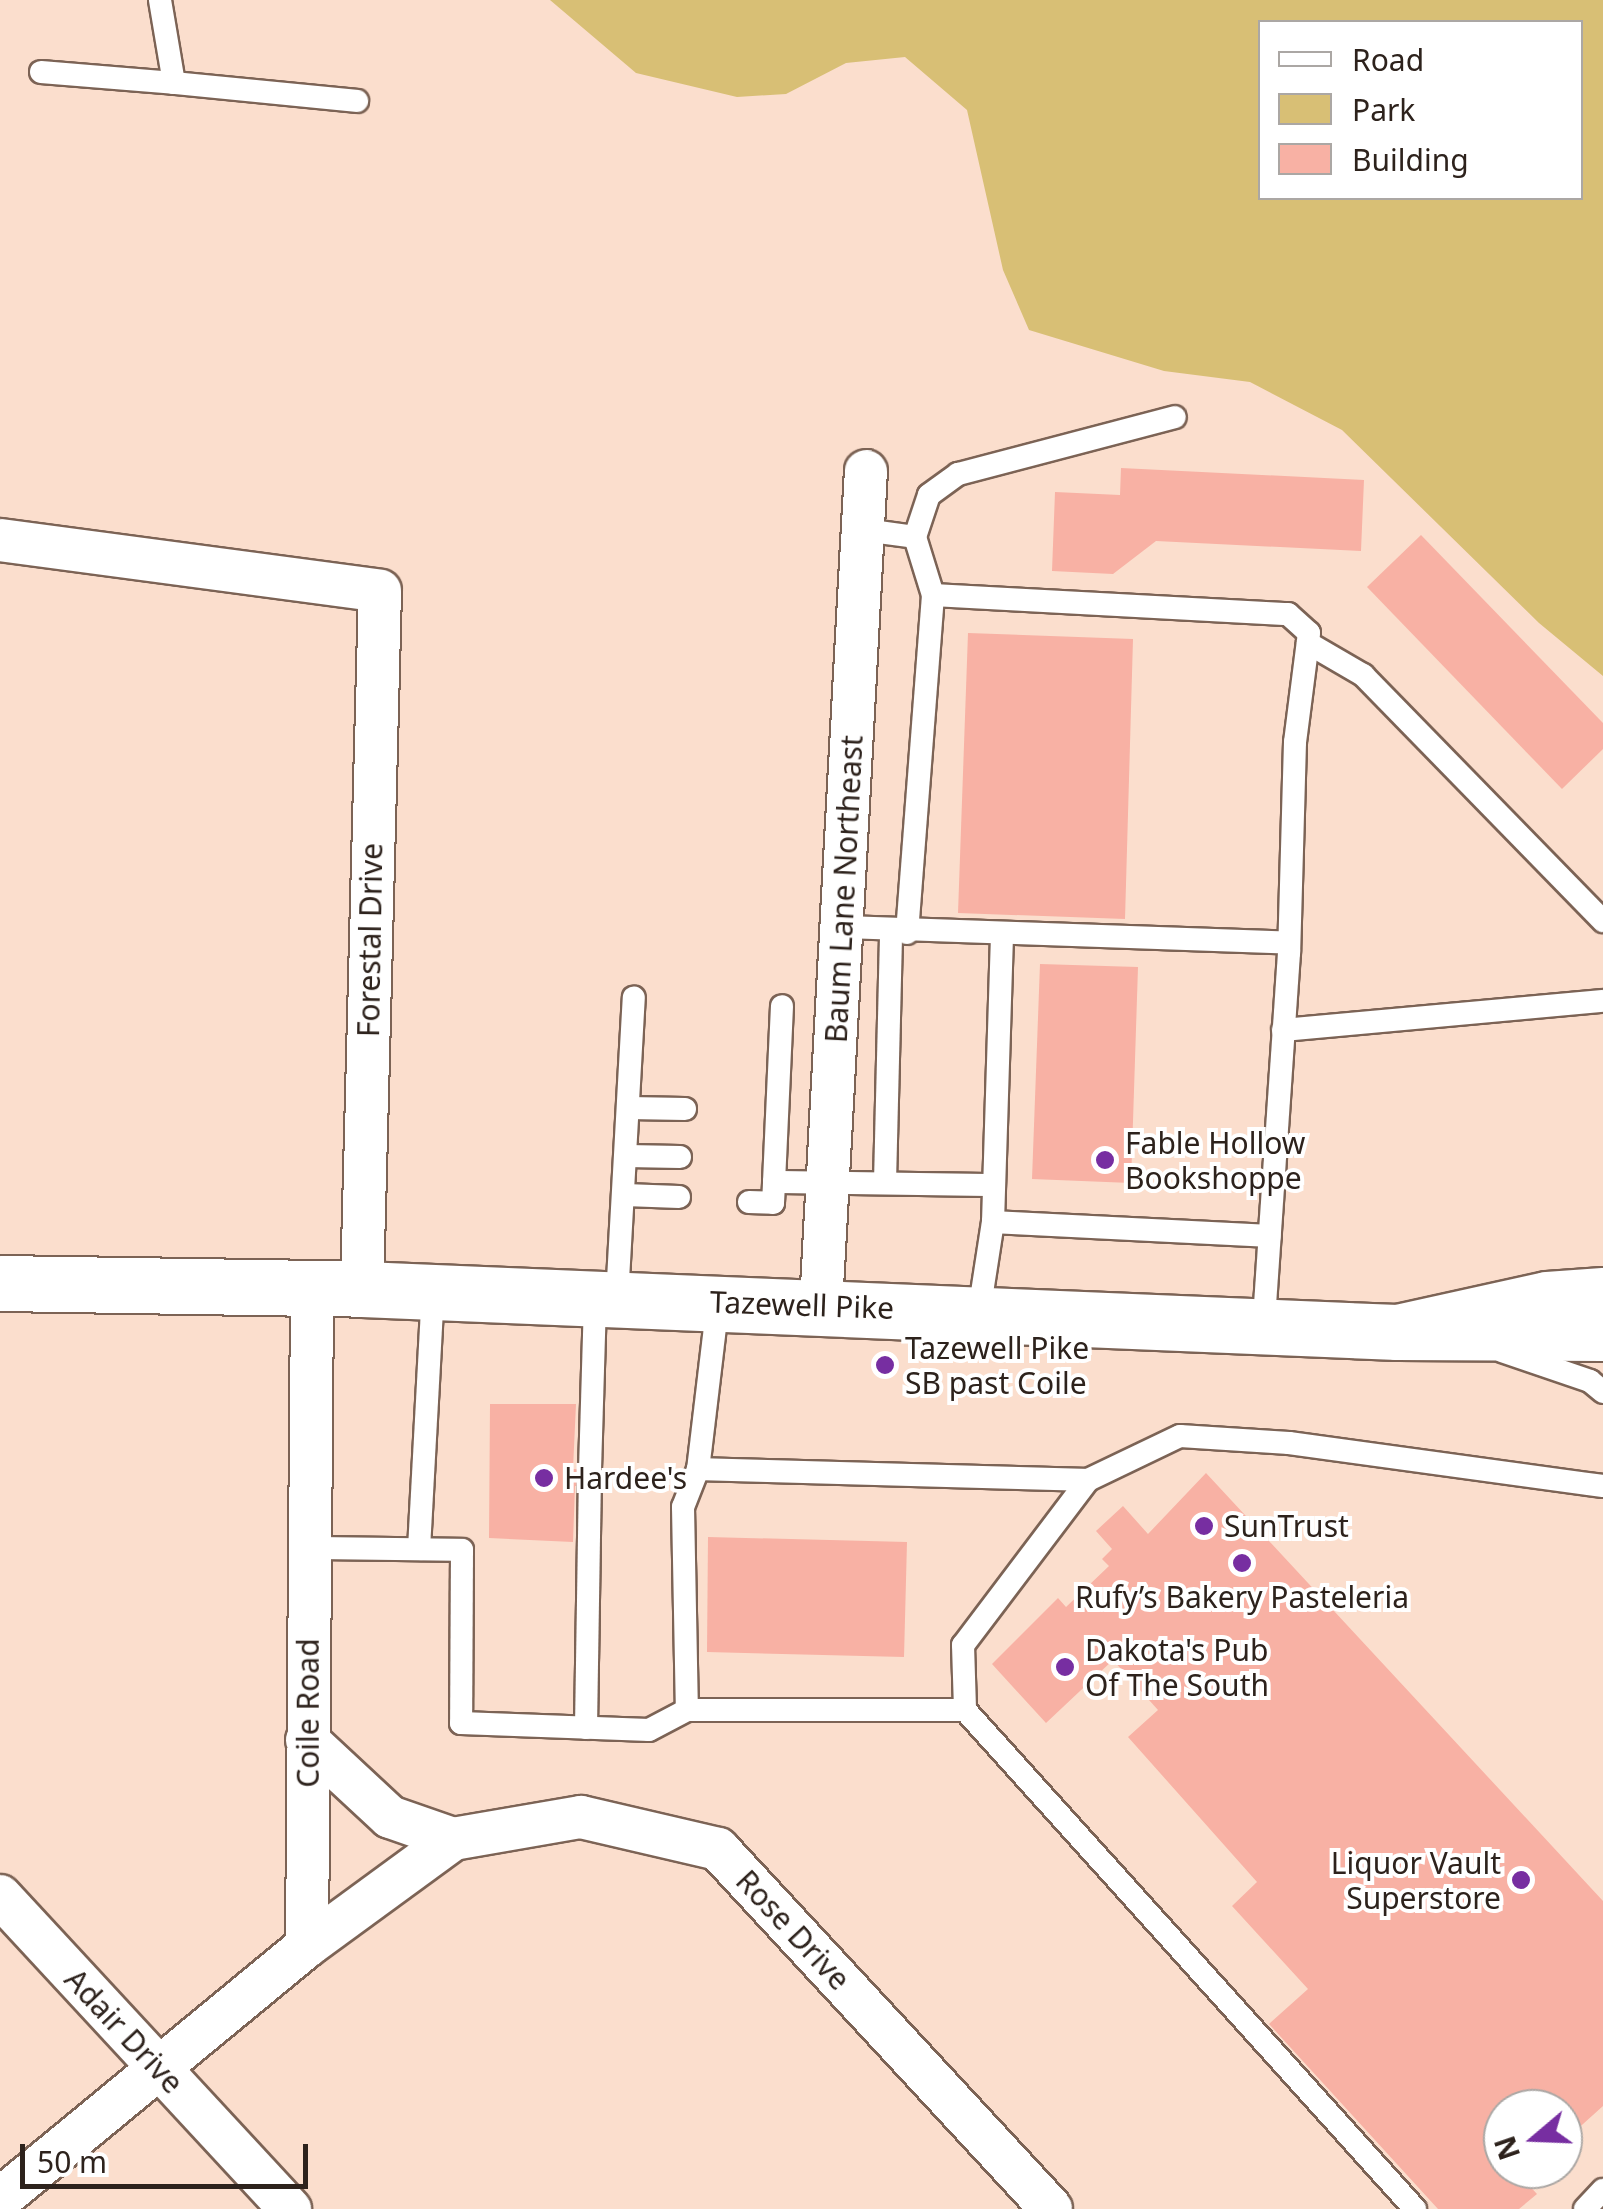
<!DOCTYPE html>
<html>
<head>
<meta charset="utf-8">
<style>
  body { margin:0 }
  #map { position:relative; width:1603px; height:2209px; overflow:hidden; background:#fbdecd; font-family:"Noto Sans",sans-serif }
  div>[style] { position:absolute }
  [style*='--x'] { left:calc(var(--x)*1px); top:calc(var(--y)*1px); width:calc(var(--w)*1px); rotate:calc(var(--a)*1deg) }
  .green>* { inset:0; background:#d8bf75 }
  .building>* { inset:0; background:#f8b1a4 }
  .roads { filter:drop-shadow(2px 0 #7c6355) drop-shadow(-2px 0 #7c6355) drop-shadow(0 2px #7c6355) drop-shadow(0 -2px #7c6355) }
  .service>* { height:22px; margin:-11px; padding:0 11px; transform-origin:11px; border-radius:11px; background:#fff }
  .minor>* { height:42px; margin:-21px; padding:0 21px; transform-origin:21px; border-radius:21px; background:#fff }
  .secondary>* { height:55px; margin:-27.5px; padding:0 27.5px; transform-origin:27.5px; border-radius:27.5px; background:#fff }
  .primary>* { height:55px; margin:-27.5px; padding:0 27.5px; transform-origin:27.5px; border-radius:27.5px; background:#fff }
  .dots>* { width:28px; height:28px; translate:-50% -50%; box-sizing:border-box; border:5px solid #fff; border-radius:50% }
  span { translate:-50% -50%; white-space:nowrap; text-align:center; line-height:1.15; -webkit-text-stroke:8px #fff; paint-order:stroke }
  .street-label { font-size:30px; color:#2d221c }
  .poi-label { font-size:30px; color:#2d221c }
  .left { translate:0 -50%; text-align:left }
  .right { translate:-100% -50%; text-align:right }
  .legend { position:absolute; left:1258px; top:20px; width:325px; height:180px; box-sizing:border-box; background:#fff; border:2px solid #aba7a4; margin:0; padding:12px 18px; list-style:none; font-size:30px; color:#2d221c }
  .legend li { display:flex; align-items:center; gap:20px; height:50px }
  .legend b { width:50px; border:2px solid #aba7a4 }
  .north { position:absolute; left:1483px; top:2089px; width:100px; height:100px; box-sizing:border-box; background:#fff; border:2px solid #aba7a4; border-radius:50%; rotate:251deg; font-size:28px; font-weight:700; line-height:40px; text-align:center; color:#2d221c }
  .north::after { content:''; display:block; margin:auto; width:35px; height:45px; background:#772ea1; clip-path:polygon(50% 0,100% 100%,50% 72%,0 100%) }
  .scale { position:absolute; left:20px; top:2144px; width:288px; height:45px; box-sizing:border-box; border:5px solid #2d221c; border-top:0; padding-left:12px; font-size:30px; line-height:35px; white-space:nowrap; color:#2d221c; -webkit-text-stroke:8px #fff; paint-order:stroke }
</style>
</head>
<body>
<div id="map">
  <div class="green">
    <div style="clip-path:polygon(evenodd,550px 0,1603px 0,1603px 676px,1539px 623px,1342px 430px,1250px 382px,1164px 371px,1029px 330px,1003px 270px,967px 110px,905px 57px,846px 63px,786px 94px,737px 97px,636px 73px,550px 0,1260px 22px,1580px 22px,1580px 198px,1260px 198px,1260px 22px)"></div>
  </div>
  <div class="building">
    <div style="clip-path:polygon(1121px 468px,1364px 480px,1361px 551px,1156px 541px,1113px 574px,1052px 571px,1055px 492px,1120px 495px)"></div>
    <div style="clip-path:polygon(1421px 535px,1603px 723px,1603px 749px,1562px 789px,1367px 587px)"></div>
    <div style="clip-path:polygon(968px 633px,1133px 639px,1125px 919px,958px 913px)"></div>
    <div style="clip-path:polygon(1040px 964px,1138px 967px,1131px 1183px,1032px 1179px)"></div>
    <div style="clip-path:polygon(490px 1404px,576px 1404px,573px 1469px,598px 1470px,598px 1486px,575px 1486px,573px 1542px,489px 1538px)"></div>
    <div style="clip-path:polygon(1206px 1473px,1603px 1901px,1603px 2106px,1563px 2142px,1563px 2109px,1503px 2109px,1503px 2169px,1533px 2169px,1523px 2179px,1537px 2194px,1519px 2209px,1438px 2209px,1269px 2024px,1308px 1989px,1232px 1906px,1257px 1882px,1128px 1737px,1158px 1710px,1113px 1660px,1046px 1723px,992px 1664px,1058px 1598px,1066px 1607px,1109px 1566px,1102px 1559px,1112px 1549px,1096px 1531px,1123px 1506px,1148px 1534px)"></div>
    <div style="clip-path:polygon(708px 1537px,907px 1542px,904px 1657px,707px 1652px)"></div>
  </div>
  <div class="roads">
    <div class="service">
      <div style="--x:41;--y:72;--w:133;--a:4.7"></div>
      <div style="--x:174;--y:83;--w:84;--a:-99.6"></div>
      <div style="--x:174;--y:83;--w:184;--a:5.6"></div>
      <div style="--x:864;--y:530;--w:51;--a:7.8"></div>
      <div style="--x:915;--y:537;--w:61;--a:72.8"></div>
      <div style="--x:933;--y:595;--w:356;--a:3.1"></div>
      <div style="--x:1288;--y:614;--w:28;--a:42"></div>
      <div style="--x:1309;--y:633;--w:110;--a:97.3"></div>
      <div style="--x:1295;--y:742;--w:211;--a:91.6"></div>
      <div style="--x:1289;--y:953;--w:372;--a:93.9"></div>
      <div style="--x:915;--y:537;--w:44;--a:-71.6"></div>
      <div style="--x:929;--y:495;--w:36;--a:-36"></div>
      <div style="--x:958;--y:474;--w:224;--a:-14.7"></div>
      <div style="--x:1308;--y:643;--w:64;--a:30.2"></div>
      <div style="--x:1363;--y:675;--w:344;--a:45.7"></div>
      <div style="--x:842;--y:927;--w:447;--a:2"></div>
      <div style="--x:907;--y:933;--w:339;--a:-85.6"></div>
      <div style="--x:1283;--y:1030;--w:321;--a:-5.2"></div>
      <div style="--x:629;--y:1108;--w:56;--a:1"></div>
      <div style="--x:627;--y:1156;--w:53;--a:1.1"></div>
      <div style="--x:774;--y:1182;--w:176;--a:-87.4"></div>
      <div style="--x:885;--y:1182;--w:251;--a:-88.6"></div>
      <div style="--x:625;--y:1195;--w:54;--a:2.1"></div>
      <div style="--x:749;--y:1202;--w:24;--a:2"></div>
      <div style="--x:773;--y:1203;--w:21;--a:-87"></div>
      <div style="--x:774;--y:1182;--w:220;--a:0.8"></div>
      <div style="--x:993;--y:1222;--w:277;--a:2.9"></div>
      <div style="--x:617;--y:1298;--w:301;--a:-86.8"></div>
      <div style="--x:718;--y:1302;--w:168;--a:96.8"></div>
      <div style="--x:698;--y:1469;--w:390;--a:1.6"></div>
      <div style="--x:1088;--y:1480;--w:102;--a:-25.6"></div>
      <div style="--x:1180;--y:1436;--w:109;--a:3.7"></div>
      <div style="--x:1289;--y:1443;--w:317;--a:7.8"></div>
      <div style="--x:979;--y:1312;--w:91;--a:-81.2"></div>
      <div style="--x:993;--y:1222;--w:286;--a:-88.2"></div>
      <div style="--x:1502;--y:1351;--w:93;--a:18.8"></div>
      <div style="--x:1590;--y:1381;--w:17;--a:40"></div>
      <div style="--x:698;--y:1469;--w:41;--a:111.5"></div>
      <div style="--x:683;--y:1507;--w:203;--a:88.9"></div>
      <div style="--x:687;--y:1710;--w:278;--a:0"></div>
      <div style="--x:590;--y:1470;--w:172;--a:-88.3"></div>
      <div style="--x:1088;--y:1480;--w:207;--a:127.1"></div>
      <div style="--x:963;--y:1645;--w:65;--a:88.2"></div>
      <div style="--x:965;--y:1710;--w:672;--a:47.96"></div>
      <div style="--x:309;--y:1548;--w:153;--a:0.7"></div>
      <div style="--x:462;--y:1550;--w:173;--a:90.3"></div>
      <div style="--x:461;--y:1723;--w:188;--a:2.1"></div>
      <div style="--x:649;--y:1730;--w:43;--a:-27.8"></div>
      <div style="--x:419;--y:1549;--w:258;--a:-86.9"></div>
      <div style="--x:586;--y:1728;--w:242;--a:-89.1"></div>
      <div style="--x:1585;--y:2209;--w:26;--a:-47"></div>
    </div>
    <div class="minor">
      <div style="--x:0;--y:540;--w:383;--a:7.6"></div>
      <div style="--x:380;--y:591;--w:698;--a:91.48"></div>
      <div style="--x:821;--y:1306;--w:836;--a:-86.92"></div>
      <div style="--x:307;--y:1740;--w:113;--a:42.9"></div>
      <div style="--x:390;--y:1817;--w:67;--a:19.2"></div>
      <div style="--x:0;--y:1896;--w:427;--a:47.2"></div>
      <div style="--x:307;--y:1946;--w:181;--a:-36.2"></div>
      <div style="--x:453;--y:1839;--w:130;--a:-9.8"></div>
      <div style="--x:581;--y:1817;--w:141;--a:13.1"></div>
      <div style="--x:718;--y:1849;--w:490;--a:47.2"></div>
      <div style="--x:0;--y:2199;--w:398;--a:-39.5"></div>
      <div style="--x:307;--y:1946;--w:658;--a:-89.56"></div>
    </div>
    <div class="secondary">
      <div style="--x:0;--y:1283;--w:362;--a:0.9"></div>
      <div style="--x:362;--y:1289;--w:1036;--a:2.38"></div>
      <div style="--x:1397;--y:1332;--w:206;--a:0.3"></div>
    </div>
    <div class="primary">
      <div style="--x:1397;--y:1332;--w:154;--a:-12.4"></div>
      <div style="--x:1547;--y:1299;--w:56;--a:-4.1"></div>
    </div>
  </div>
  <div class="dots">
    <div style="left:1105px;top:1160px;background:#772ea1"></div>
    <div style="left:885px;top:1365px;background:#772ea1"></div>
    <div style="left:544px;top:1478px;background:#772ea1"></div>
    <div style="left:1204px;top:1526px;background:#772ea1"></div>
    <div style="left:1242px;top:1563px;background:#772ea1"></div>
    <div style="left:1065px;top:1667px;background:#772ea1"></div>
    <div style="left:1521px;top:1880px;background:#772ea1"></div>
  </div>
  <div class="street-label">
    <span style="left:844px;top:889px;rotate:-87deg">Baum Lane Northeast</span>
    <span style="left:370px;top:940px;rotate:-89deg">Forestal Drive</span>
    <span style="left:802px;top:1305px;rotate:2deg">Tazewell Pike</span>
    <span style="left:308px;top:1713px;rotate:-90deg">Coile Road</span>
    <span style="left:793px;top:1930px;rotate:47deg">Rose Drive</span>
    <span style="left:124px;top:2031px;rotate:47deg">Adair Drive</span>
  </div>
  <div class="poi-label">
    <span class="left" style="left:1125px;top:1160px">Fable Hollow<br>Bookshoppe</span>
    <span class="left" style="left:905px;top:1365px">Tazewell Pike<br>SB past Coile</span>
    <span class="left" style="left:564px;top:1478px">Hardee's</span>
    <span class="left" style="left:1224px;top:1526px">SunTrust</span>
    <span style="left:1242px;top:1597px">Rufy’s Bakery Pasteleria</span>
    <span class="left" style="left:1085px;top:1667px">Dakota's Pub<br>Of The South</span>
    <span class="right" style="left:1501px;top:1880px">Liquor Vault<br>Superstore</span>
  </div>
  <ul class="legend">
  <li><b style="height:12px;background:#fff"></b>Road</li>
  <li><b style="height:28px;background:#d8bf75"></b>Park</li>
  <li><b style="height:28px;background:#f8b1a4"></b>Building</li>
  </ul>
  <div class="north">N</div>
  <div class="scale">50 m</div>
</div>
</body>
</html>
